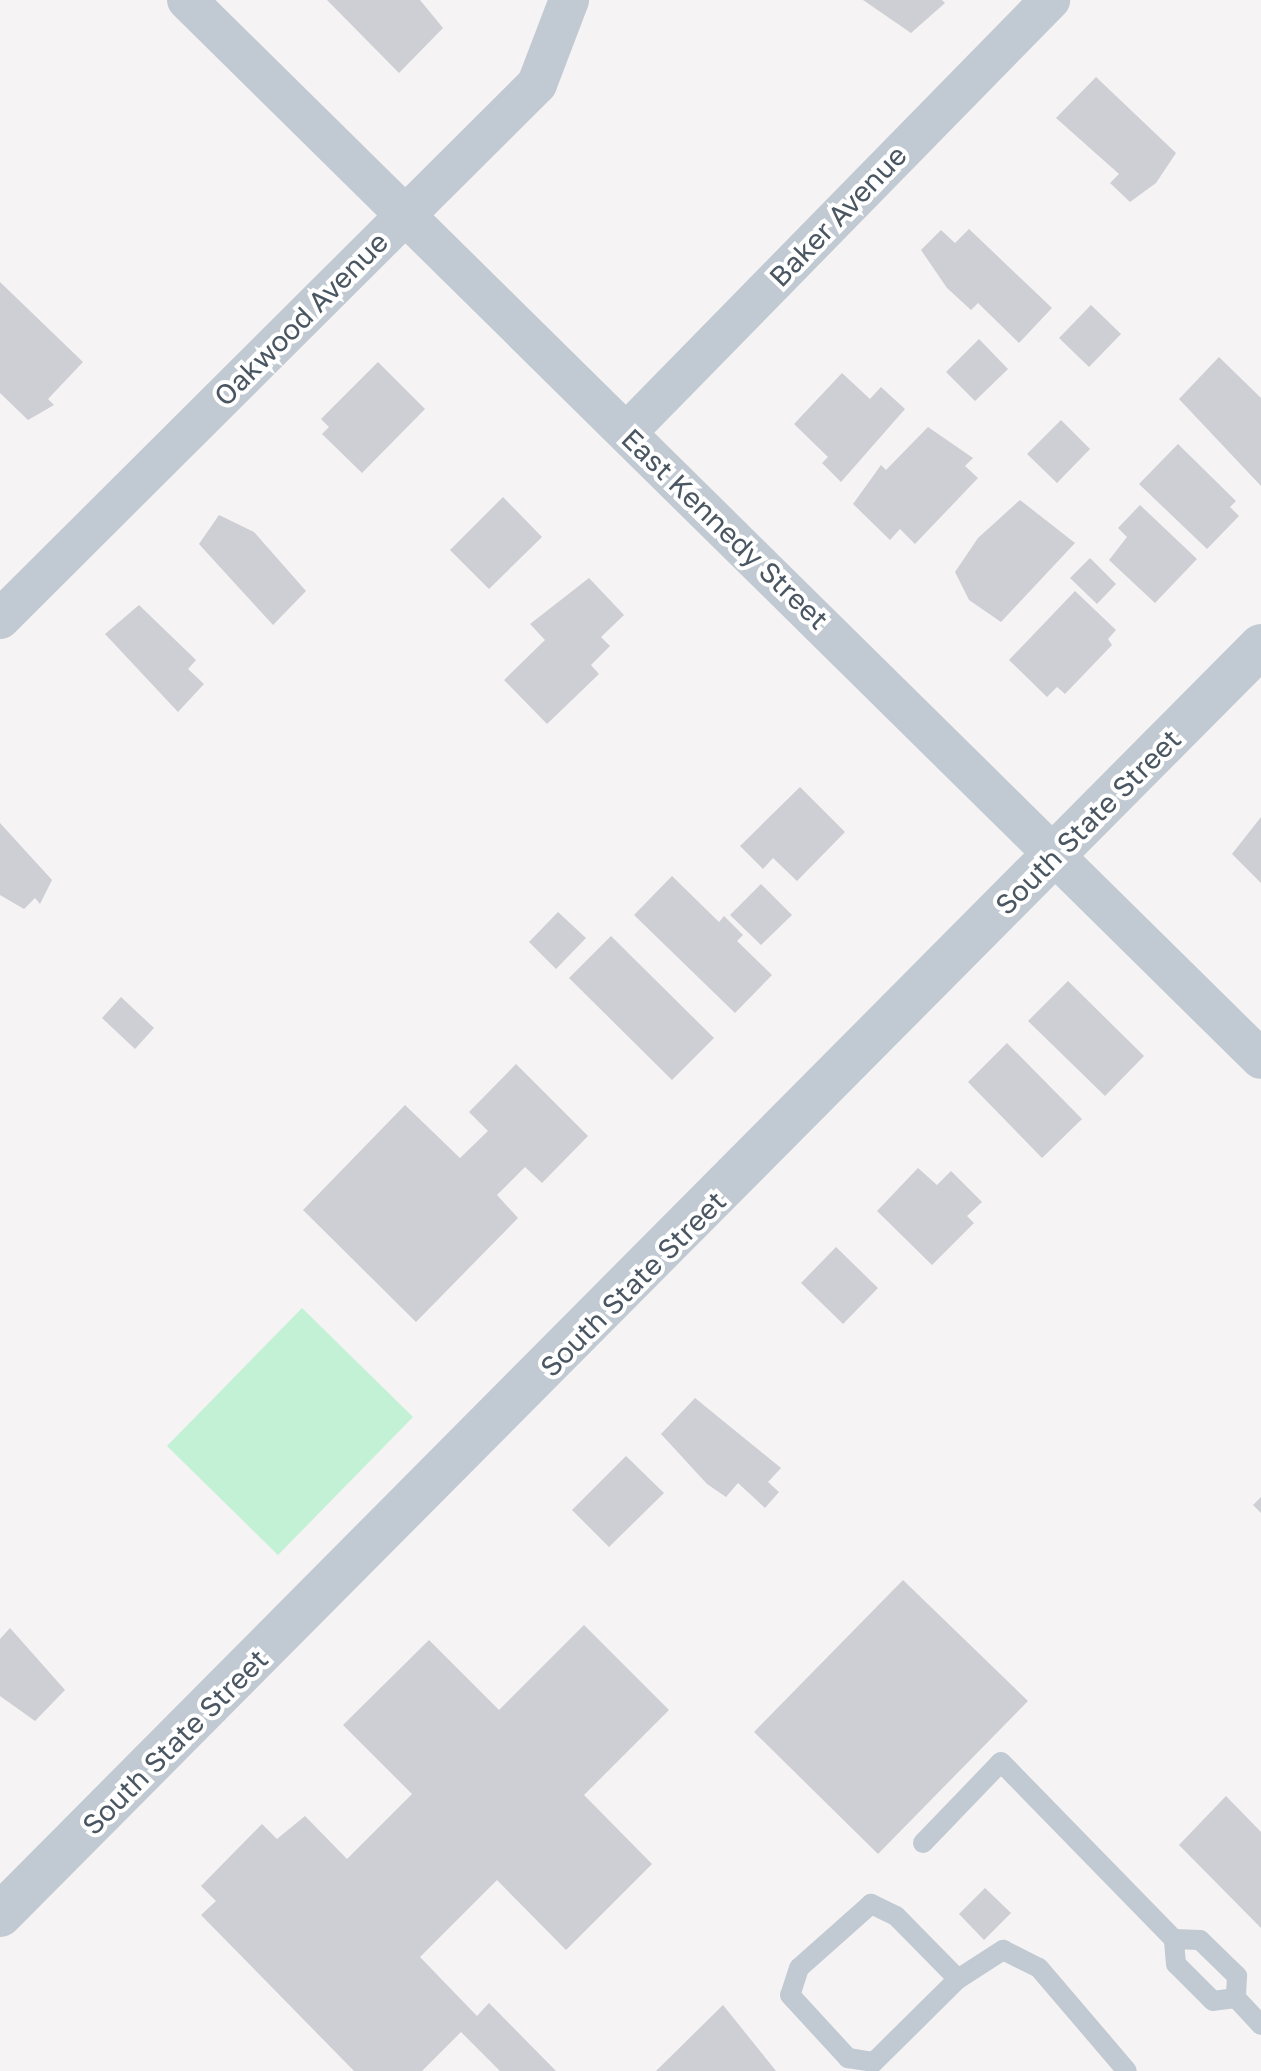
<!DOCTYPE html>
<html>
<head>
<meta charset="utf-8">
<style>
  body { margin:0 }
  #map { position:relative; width:1261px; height:2071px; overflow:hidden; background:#f5f3f3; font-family:"Golos Text",sans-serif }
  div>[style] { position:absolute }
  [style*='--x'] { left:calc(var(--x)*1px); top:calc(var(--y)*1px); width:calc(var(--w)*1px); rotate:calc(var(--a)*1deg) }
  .green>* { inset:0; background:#c3f1d5 }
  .building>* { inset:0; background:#cdcfd5 }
  .service>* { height:20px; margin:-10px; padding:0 10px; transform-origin:10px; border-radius:10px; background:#c1cad2 }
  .minor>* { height:40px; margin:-20px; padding:0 20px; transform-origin:20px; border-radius:20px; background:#c1cad2 }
  .tertiary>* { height:44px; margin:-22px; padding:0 22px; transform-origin:22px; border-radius:22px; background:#c1cad2 }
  span { translate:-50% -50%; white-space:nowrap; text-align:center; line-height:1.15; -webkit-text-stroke:8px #fff; paint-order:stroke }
  .street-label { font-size:28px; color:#4a5661 }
</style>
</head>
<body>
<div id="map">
  <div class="green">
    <div style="clip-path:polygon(302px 1308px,413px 1417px,278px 1555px,167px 1446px)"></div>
  </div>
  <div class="building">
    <div style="clip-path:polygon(327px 0,420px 0,443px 28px,399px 73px)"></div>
    <div style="clip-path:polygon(863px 0,942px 0,945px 3px,911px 33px)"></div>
    <div style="clip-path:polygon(1096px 77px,1176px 153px,1156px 183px,1130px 202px,1110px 183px,1119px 174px,1056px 118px)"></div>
    <div style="clip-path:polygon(969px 229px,1052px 308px,1019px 343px,978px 303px,971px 310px,947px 288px,921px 250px,941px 230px,955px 243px)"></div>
    <div style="clip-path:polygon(0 282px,83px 362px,48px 399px,54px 405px,28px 420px,0 393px)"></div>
    <div style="clip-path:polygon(1091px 305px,1121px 334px,1089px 367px,1059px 338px)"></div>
    <div style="clip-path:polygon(979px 339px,1008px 369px,975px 401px,946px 372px)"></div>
    <div style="clip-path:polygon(1219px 357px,1261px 398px,1261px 486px,1179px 399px)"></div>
    <div style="clip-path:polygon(378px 362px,425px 409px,362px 473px,322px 434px,329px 427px,321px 419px)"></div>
    <div style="clip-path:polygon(842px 373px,870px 399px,881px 387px,905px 409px,841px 482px,822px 463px,828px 457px,794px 424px)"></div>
    <div style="clip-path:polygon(1061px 420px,1090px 449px,1057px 483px,1027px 454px)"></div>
    <div style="clip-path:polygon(928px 427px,973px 458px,965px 466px,978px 478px,915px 544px,900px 529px,890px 540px,853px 504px,881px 465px,886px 470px)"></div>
    <div style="clip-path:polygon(1178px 444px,1236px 501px,1230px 507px,1239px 516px,1207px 549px,1139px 484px)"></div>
    <div style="clip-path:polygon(503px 497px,542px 537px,489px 589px,450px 550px)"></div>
    <div style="clip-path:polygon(1020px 500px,1075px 543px,1001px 622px,969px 600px,955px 572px,978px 538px)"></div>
    <div style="clip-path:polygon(1140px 505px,1197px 559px,1155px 603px,1109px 560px,1127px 537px,1118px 528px)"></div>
    <div style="clip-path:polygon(219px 515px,254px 532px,306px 591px,273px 625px,199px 544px)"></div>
    <div style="clip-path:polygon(1090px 558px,1116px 584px,1097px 604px,1070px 578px)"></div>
    <div style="clip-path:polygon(589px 578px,624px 615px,601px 637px,610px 646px,591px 665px,599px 674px,547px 724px,504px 680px,545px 640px,530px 624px)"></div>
    <div style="clip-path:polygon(1075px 591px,1116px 630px,1108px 639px,1112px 645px,1065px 694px,1057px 687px,1047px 697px,1009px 660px)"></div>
    <div style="clip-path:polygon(139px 605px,196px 660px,188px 669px,204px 684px,178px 712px,105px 634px)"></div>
    <div style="clip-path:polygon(800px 787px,845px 832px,797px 881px,773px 858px,763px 869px,740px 846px)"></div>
    <div style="clip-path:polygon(1261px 817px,1261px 883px,1232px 854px)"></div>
    <div style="clip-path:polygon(0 823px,52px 880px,40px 904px,35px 898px,24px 909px,0 895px)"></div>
    <div style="clip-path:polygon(672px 876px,719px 922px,724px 916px,743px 935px,737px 941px,772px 975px,735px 1013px,634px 915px)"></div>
    <div style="clip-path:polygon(761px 884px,792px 915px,761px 945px,730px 915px)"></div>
    <div style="clip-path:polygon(558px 912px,586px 938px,556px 969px,529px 942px)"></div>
    <div style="clip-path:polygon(611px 936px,714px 1038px,672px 1080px,569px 978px)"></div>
    <div style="clip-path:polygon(1068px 981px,1144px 1056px,1105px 1096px,1028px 1021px)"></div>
    <div style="clip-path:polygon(121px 997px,154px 1028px,135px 1049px,102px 1018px)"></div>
    <div style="clip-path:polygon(1007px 1043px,1082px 1119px,1042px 1158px,968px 1082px)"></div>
    <div style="clip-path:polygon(516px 1064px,588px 1136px,542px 1183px,525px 1167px,497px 1195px,518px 1218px,416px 1322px,303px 1210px,405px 1105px,460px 1158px,488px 1131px,469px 1112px)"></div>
    <div style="clip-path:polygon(918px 1168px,937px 1185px,951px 1171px,982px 1202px,967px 1216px,974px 1223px,932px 1265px,877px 1211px)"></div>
    <div style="clip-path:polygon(836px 1247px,878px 1288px,843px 1324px,801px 1283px)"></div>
    <div style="clip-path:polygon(695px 1398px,781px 1468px,768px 1482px,779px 1492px,765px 1508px,738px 1483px,726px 1497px,707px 1484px,661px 1434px)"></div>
    <div style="clip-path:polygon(626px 1456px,664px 1493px,609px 1547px,572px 1510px)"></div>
    <div style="clip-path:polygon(1261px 1497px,1261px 1513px,1253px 1505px)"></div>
    <div style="clip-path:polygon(903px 1580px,1028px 1701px,878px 1854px,754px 1732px)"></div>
    <div style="clip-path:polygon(584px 1625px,669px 1710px,584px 1795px,652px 1864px,566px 1950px,497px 1880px,420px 1957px,477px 2016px,489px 2003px,556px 2071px,500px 2071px,461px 2032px,422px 2071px,354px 2071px,201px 1915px,216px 1901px,201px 1886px,262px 1824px,277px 1839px,305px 1816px,347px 1859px,412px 1794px,343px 1725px,429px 1640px,499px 1710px)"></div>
    <div style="clip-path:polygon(10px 1628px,65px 1690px,35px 1721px,0 1696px,0 1639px)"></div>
    <div style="clip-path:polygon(1226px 1796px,1261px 1832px,1261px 1928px,1179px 1845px)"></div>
    <div style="clip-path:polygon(985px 1888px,1011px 1913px,984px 1940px,959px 1914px)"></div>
    <div style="clip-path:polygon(723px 2005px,776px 2071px,656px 2071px)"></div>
  </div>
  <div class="service">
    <div style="--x:923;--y:1843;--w:112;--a:-46.1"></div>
    <div style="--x:1001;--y:1762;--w:248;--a:45.7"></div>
    <div style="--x:958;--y:1979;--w:88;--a:-134.5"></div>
    <div style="--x:896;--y:1916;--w:28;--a:-154"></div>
    <div style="--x:871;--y:1904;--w:96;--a:138.4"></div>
    <div style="--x:799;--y:1968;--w:28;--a:108"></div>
    <div style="--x:790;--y:1995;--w:86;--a:47.4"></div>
    <div style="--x:848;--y:2058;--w:26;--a:9"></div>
    <div style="--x:874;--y:2062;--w:118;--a:-44.7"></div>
    <div style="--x:958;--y:1979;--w:54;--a:-32.8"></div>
    <div style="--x:1003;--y:1950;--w:40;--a:26.6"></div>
    <div style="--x:1039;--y:1968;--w:135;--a:49.5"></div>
    <div style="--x:1236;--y:1998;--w:23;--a:173"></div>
    <div style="--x:1213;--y:2001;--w:52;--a:-135"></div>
    <div style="--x:1176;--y:1964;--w:25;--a:-95"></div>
    <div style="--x:1174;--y:1939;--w:26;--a:2"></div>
    <div style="--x:1200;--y:1940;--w:52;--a:44.2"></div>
    <div style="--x:1237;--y:1976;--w:22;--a:93"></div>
    <div style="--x:1236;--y:1998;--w:37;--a:47"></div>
  </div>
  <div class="minor">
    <div style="--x:187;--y:0;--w:1508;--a:44.6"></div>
    <div style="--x:627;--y:432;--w:605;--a:-45.6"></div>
    <div style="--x:0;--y:619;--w:758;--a:-44.89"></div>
    <div style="--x:537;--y:84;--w:90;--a:-69.1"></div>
  </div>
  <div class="tertiary">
    <div style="--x:0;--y:1915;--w:1789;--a:-45.18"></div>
  </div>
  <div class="street-label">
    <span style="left:838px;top:216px;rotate:-46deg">Baker Avenue</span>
    <span style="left:301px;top:319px;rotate:-45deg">Oakwood Avenue</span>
    <span style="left:725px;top:529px;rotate:44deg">East Kennedy Street</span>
    <span style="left:1088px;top:822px;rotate:-45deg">South State Street</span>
    <span style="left:633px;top:1284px;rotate:-45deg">South State Street</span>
    <span style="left:175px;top:1742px;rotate:-45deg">South State Street</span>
  </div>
</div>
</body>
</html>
